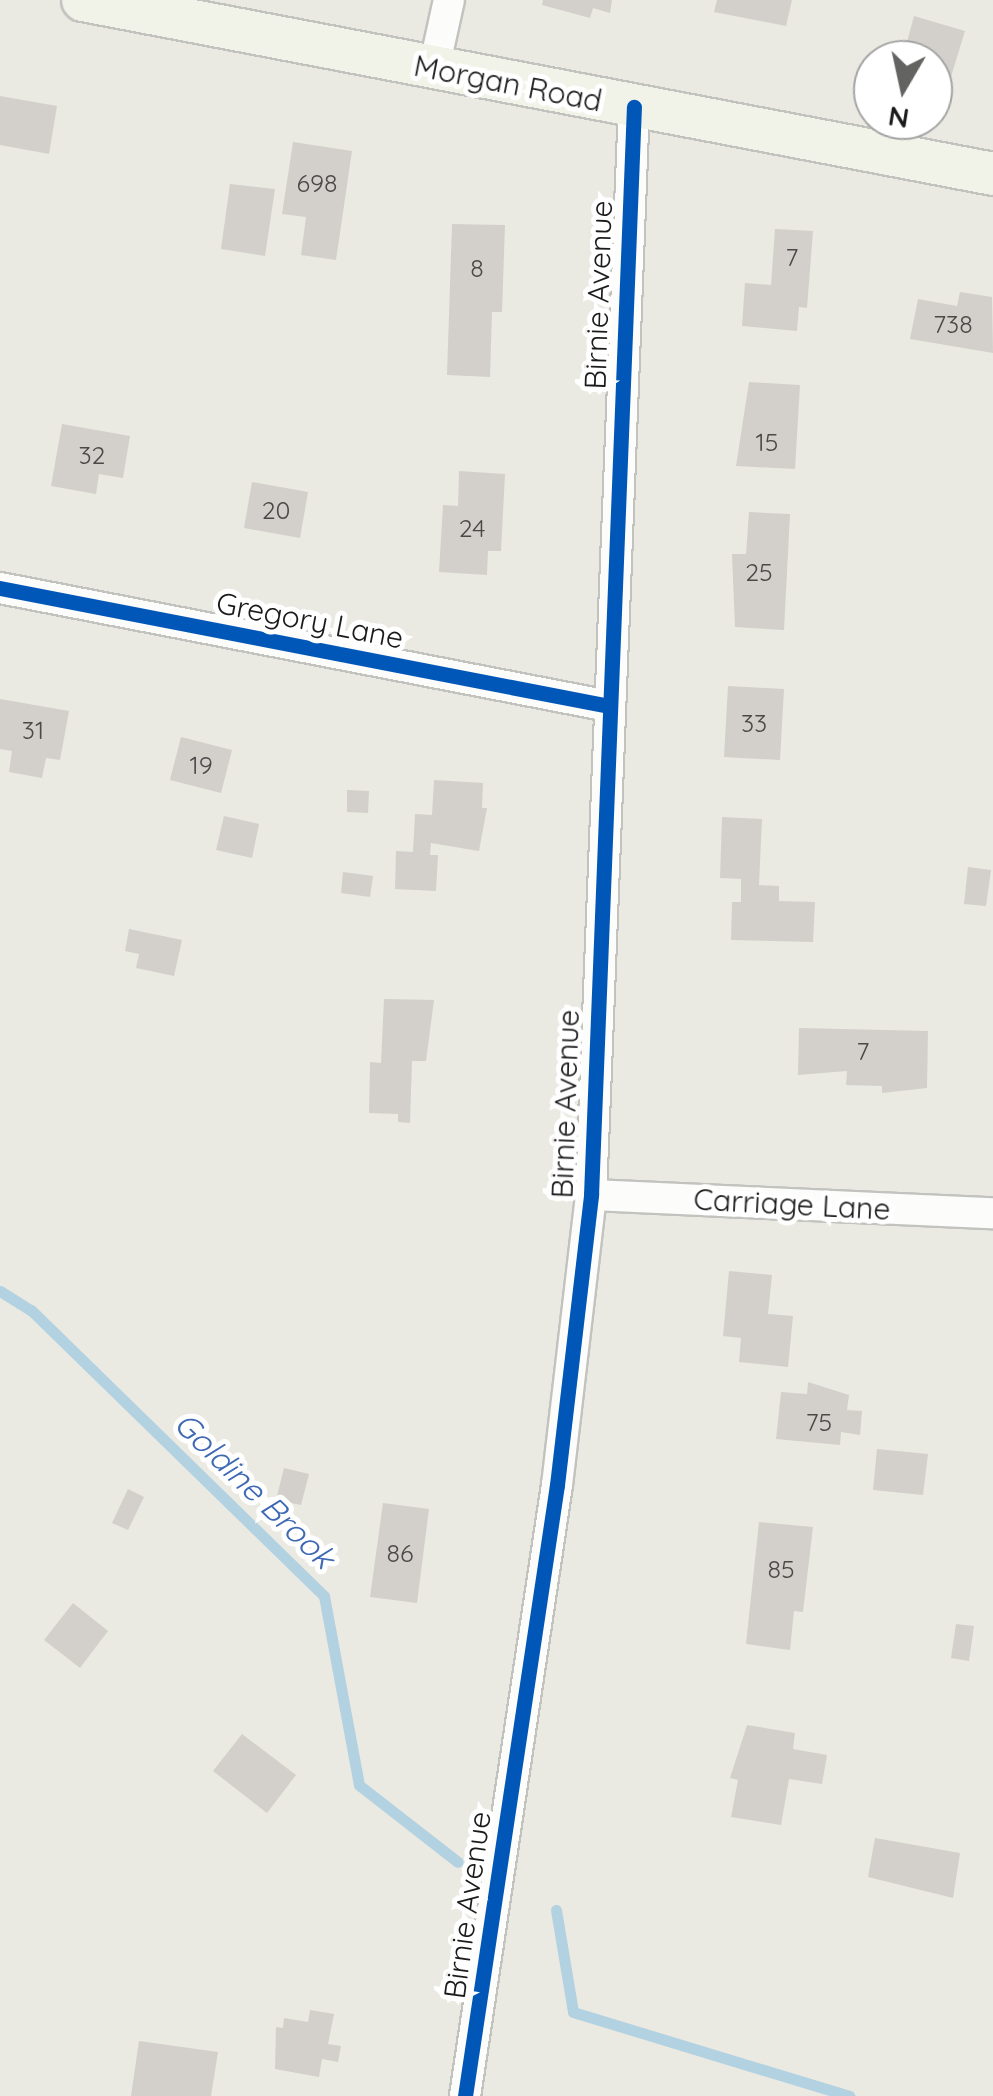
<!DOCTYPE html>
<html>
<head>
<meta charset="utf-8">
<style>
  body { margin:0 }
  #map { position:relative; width:993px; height:2096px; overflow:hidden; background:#eae9e2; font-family:Quicksand,sans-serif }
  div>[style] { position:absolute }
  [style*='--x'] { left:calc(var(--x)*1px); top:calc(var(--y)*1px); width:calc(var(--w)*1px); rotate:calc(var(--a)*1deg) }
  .stream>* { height:11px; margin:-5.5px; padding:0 5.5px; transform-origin:5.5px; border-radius:5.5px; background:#b2d1e1 }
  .building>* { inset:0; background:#d3d0cb }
  .roads { filter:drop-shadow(2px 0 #c2c2bf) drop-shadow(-2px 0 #c2c2bf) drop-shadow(0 2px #c2c2bf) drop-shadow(0 -2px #c2c2bf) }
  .minor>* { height:30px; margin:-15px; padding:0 15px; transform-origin:15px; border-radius:15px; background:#fcfcfb }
  .secondary>* { height:42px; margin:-21px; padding:0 21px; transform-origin:21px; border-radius:21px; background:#f1f2e8 }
  .cycleway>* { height:15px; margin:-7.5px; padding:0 7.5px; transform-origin:7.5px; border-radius:7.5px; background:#0057b8 }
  span { translate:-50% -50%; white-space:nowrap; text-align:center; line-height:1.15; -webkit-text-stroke:10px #fff; paint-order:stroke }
  .number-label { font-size:25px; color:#4a4948 }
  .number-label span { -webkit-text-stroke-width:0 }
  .street-label { font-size:30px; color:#1b1b1b }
  .water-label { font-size:32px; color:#3f69b3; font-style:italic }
  .north { position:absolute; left:853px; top:40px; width:100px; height:100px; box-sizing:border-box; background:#fff; border:2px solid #a4a4a4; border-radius:50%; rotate:189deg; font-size:28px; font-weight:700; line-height:40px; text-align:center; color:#1b1b1b }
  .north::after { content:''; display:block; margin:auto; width:35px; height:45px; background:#636361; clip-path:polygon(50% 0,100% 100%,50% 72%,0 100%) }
</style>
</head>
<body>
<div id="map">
  <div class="stream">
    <div style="--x:0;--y:1291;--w:36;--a:32"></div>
    <div style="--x:31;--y:1310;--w:409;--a:44.3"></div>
    <div style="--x:324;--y:1596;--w:192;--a:79.5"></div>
    <div style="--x:359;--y:1785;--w:125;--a:37.9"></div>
    <div style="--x:556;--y:1910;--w:103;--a:80.5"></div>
    <div style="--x:573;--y:2012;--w:289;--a:16.9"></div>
  </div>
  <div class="building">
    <div style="clip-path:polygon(543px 0,612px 0,610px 13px,593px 8px,590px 18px,542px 5px)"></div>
    <div style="clip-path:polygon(717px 0,792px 0,786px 26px,714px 12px)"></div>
    <div style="clip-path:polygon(914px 16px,965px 31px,946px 93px,933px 89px,933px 60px,902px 60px)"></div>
    <div style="clip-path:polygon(0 96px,57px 106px,49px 154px,0 145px)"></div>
    <div style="clip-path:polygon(293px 142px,352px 151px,336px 260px,301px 255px,306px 217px,282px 214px)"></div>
    <div style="clip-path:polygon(230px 184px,275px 189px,265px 256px,221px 249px)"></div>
    <div style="clip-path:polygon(452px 224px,505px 225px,502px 312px,492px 312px,490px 377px,447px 375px)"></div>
    <div style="clip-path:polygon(775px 229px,813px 231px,807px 308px,799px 307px,797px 331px,742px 326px,745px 283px,771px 285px)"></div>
    <div style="clip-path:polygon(960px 292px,992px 297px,993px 353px,910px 339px,918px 299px,957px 306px)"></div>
    <div style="clip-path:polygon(749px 382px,800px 385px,795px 469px,736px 466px)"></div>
    <div style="clip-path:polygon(62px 424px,130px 436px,123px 478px,99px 474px,96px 494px,51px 486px)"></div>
    <div style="clip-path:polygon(459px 471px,505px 474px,501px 551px,488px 551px,487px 575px,439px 572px,443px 505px,458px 506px)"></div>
    <div style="clip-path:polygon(252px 482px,308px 492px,300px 538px,244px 528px)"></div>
    <div style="clip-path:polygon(749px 512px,790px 514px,784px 630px,735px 627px,732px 554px,746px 554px)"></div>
    <div style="clip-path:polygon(728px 686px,784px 689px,780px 760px,724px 757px)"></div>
    <div style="clip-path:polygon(0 699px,69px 711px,60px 760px,46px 758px,42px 778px,9px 772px,12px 751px,0 749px)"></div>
    <div style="clip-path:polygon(181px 737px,232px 750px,221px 793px,170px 780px)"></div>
    <div style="clip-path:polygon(434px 780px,483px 783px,482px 808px,487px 808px,479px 851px,431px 843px,430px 855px,438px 855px,436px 891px,395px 889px,396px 851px,413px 852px,415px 814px,432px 815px)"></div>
    <div style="clip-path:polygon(347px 790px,369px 791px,368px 813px,347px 812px)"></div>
    <div style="clip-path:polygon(224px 816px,259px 824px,252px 858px,216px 850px)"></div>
    <div style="clip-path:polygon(722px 817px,762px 819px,759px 885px,779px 886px,779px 901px,815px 902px,813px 942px,731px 940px,732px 902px,741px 902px,741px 879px,720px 878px)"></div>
    <div style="clip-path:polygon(968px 867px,991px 870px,986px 906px,964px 904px)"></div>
    <div style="clip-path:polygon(343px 872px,373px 876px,370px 897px,341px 893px)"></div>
    <div style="clip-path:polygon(129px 929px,182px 940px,174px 976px,136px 968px,139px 954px,125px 951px)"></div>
    <div style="clip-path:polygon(384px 999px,434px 1000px,426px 1061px,412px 1061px,410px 1123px,398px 1122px,398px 1114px,369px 1113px,370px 1062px,381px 1063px)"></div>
    <div style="clip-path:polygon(799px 1028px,928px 1031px,927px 1088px,882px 1093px,882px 1086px,846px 1085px,847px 1071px,798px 1075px)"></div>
    <div style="clip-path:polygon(729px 1271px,772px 1275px,768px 1314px,793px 1316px,788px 1367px,739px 1362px,741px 1338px,723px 1336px)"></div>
    <div style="clip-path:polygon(808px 1382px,849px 1395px,847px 1410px,862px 1411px,860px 1435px,841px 1432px,840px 1445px,776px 1439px,781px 1392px,807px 1394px)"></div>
    <div style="clip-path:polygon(877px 1449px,928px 1454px,923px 1495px,873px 1490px)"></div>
    <div style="clip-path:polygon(284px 1468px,309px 1474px,301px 1505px,276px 1500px)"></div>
    <div style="clip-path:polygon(128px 1489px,144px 1497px,128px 1530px,112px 1523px)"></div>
    <div style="clip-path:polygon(383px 1503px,429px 1509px,417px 1603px,370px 1597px)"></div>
    <div style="clip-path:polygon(759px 1522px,813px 1527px,803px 1612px,794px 1611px,790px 1650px,746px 1644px)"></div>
    <div style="clip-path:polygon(73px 1603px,108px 1631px,80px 1668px,44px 1640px)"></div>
    <div style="clip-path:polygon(956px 1624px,974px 1626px,969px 1661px,951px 1658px)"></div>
    <div style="clip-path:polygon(747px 1725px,795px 1733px,793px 1749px,827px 1755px,822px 1784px,789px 1779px,781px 1825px,731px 1817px,738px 1780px,730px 1778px)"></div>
    <div style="clip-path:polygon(242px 1734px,296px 1775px,267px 1813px,213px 1771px)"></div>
    <div style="clip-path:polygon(875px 1838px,960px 1853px,953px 1898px,868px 1877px)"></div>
    <div style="clip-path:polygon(310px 2010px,334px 2014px,328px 2044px,341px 2046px,338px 2062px,322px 2059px,319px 2077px,275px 2069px,276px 2027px,283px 2028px,284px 2018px,308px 2022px)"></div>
    <div style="clip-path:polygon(139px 2041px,218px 2052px,211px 2096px,131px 2096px)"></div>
  </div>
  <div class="roads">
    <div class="minor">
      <div style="--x:434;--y:68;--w:70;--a:-77.6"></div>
      <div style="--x:0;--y:588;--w:620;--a:10.97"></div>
      <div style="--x:591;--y:1195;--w:402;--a:2.6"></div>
      <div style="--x:465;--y:2096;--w:618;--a:-81.44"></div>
      <div style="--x:557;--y:1485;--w:292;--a:-83.3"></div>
      <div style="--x:591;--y:1195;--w:1089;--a:-87.74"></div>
    </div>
    <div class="secondary">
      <div style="--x:83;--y:0;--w:926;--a:10.82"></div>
    </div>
  </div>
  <div class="cycleway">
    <div style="--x:0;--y:588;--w:620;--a:10.97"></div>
    <div style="--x:465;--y:2096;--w:618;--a:-81.44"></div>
    <div style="--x:557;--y:1485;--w:292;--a:-83.3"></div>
    <div style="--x:591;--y:1195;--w:1089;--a:-87.74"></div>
  </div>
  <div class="number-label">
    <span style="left:317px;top:183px">698</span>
    <span style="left:792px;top:257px">7</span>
    <span style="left:477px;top:268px">8</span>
    <span style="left:953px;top:324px">738</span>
    <span style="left:767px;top:442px">15</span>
    <span style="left:92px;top:455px">32</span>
    <span style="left:276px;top:510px">20</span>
    <span style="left:472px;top:528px">24</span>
    <span style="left:759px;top:572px">25</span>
    <span style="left:754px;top:723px">33</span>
    <span style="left:33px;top:730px">31</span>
    <span style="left:201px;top:765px">19</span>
    <span style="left:863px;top:1051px">7</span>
    <span style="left:819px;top:1422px">75</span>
    <span style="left:400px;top:1553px">86</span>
    <span style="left:781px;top:1569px">85</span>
  </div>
  <div class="street-label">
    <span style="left:508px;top:83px;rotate:11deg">Morgan Road</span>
    <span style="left:598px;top:295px;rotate:-88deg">Birnie Avenue</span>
    <span style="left:310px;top:620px;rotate:11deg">Gregory Lane</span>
    <span style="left:565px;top:1104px;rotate:-88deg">Birnie Avenue</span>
    <span style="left:792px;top:1204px;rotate:3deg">Carriage Lane</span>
    <span style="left:467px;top:1905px;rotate:-82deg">Birnie Avenue</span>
  </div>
  <div class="water-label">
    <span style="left:255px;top:1490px;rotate:44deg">Goldine Brook</span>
  </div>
  <div class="north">N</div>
</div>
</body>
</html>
